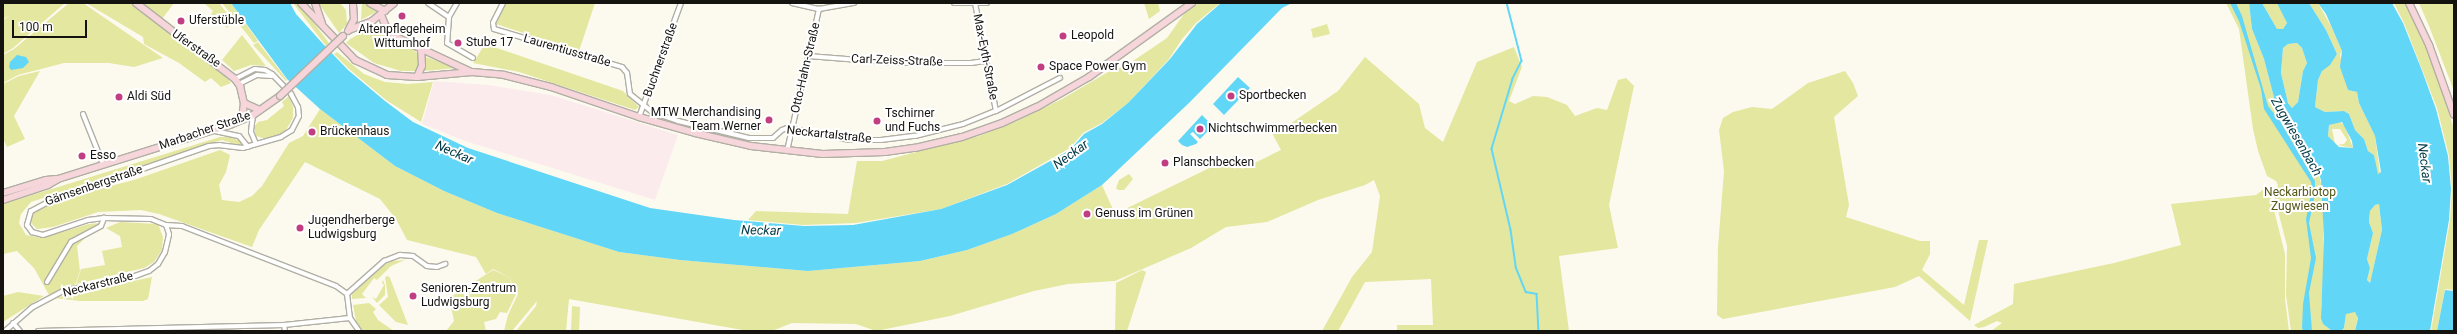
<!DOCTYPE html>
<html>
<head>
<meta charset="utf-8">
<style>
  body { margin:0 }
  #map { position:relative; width:2457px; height:334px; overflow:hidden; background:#fcfaef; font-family:Roboto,sans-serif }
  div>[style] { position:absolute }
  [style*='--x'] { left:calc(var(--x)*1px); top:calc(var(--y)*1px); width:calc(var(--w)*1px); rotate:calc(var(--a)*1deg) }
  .industrial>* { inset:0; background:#fcebed }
  .green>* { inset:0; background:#e4e79f }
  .water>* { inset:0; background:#62d6f6 }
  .stream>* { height:1.5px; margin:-0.75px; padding:0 0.75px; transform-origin:0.75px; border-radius:0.75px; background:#62d6f6 }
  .roads { filter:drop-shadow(1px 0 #b1afa5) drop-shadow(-1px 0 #b1afa5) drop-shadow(0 1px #b1afa5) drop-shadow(0 -1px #b1afa5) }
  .street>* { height:4px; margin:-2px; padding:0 2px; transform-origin:2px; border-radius:2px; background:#fff }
  .secondary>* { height:6px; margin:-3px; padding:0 3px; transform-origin:3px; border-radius:3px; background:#f7d6db }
  .bridges { filter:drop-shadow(1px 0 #b1afa5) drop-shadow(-1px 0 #b1afa5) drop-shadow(0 1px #b1afa5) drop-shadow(0 -1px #b1afa5) }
  .secondary-bridge>* { height:6px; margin:-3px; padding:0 3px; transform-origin:3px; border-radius:3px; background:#f7d6db }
  .dots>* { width:11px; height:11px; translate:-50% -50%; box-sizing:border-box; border:2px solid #fff; border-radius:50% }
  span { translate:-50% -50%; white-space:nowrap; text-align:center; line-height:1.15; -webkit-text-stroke:4px #fff; paint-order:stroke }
  .poi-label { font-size:12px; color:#141310 }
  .left { translate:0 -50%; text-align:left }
  .right { translate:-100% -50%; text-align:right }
  .street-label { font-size:12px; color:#141310 }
  .park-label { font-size:12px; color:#565715 }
  .water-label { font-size:13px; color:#003845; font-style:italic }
  .frame { position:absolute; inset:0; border:4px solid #141310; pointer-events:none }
  .scale { position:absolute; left:12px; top:20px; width:75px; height:18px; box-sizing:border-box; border:2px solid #141310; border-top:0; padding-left:5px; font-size:12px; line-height:14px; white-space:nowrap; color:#141310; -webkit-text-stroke:3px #fff; paint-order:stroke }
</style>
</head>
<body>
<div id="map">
  <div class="industrial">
    <div style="clip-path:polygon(434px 81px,488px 85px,551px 95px,678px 135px,655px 200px,465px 141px,422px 124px)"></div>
  </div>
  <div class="green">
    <div style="clip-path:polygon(3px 3px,65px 3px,13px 48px,3px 54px,3px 20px,11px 15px,3px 19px)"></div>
    <div style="clip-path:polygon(69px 3px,83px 3px,163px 58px,134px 67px,109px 63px,64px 63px,18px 75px,3px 83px,3px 55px,14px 49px)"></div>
    <div style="clip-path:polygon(86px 3px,131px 3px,225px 75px,231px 83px,221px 87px,211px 78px,205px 82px,179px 63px,144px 44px,143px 37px)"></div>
    <div style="clip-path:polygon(140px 3px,174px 3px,162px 19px)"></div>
    <div style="clip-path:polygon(204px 3px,219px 3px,233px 21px,227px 28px,211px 14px,213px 11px)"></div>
    <div style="clip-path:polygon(222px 3px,231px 3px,258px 41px,254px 43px)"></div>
    <div style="clip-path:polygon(293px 3px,299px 3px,329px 43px,326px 46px)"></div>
    <div style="clip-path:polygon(340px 3px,346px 10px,347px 24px,339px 33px,319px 4px)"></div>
    <div style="clip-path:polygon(362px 3px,366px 3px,378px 11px,361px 20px)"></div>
    <div style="clip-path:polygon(506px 3px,595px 3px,579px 51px,496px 24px)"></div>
    <div style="clip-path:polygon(1144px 3px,1158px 3px,1160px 11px,1149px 19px)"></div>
    <div style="clip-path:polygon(1199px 3px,1220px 3px,1196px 23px,1182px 39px,1169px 59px,1128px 103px,1102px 123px,1083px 133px,1070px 148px,1007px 184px,941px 209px,856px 223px,803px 225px,748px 220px,756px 211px,848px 214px,857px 161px,882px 161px,920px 151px,979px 136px,1019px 120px,1062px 99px,1108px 72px,1127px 65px,1167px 38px,1184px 14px)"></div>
    <div style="clip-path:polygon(2226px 3px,2249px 3px,2252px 29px,2264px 59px,2277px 109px,2314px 159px,2323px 190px,2324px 270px,2321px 307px,2323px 324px,2332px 331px,2291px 331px,2286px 295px,2287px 246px,2274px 195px,2278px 185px,2276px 181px,2267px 176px,2258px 151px,2253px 129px,2239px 29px)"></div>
    <div style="clip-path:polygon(2262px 3px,2277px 3px,2280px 7px,2287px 23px,2283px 29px,2277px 29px)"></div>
    <div style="clip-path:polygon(2309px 3px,2318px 3px,2332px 28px,2342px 51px,2340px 55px,2348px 90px,2357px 92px,2359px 103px,2375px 136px,2380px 174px,2376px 173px,2374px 155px,2368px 151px,2364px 139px,2355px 130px,2349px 114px,2344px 111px,2325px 112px,2315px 107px,2318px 80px,2322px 71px,2337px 54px,2326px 30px)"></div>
    <div style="clip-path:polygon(2394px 3px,2405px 3px,2413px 17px,2431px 58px,2454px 129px,2454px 290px,2445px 289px,2437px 331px,2431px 331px,2450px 220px,2452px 189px,2449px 156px,2437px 108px,2404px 23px)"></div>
    <div style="clip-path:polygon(2419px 3px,2453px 3px,2454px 91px,2429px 26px)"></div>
    <div style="clip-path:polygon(1327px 24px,1330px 34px,1313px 38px,1311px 29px)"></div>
    <div style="clip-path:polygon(375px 25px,419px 54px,420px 66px,417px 71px,401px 71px,374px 63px,346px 43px,350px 39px)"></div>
    <div style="clip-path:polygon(242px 35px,266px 66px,251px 65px,234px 71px,222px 60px)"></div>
    <div style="clip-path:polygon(258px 42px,287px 80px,286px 81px,253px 45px)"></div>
    <div style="clip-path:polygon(2297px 43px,2302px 48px,2307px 63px,2303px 71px,2298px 102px,2292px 108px,2288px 103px,2281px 73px,2283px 48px,2288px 44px)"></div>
    <div style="clip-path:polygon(485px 44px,623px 91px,639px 107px,635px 110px,519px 72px,473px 63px)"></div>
    <div style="clip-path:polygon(1514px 47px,1522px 67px,1509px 101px,1515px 104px,1533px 96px,1547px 97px,1567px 105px,1575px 116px,1597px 108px,1607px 110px,1618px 80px,1626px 78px,1634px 86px,1609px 205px,1618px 248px,1559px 256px,1569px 331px,1397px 331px,1397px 325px,1433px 325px,1431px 279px,1365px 282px,1338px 331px,1322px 331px,1352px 277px,1372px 252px,1380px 196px,1374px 180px,1365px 185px,1318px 200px,1267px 222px,1226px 227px,1191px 248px,1115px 281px,1068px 284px,1034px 291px,950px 316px,876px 331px,856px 324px,792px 323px,772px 331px,748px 331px,569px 299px,566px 331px,531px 331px,531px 329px,530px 331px,516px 331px,536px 306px,537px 301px,512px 331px,504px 331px,508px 315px,518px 294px,509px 277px,493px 269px,486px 274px,476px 257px,407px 240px,396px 219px,380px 199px,305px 162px,259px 230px,252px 247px,159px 214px,141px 210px,98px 212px,53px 227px,37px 229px,28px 220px,32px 210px,47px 202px,134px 180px,220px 150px,230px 155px,226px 172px,219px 185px,222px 200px,239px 202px,252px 196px,262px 186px,289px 143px,303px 136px,320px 109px,395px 166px,444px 191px,497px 213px,619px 252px,680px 260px,808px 271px,920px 261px,967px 250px,1012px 234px,1056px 214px,1102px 185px,1115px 214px,1236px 155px,1242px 169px,1281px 150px,1272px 133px,1290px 124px,1338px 91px,1365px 57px,1419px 104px,1425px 128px,1443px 142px,1477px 62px)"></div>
    <div style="clip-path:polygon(337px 52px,364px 74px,385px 82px,408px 84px,433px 82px,421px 122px,386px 100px,349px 69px,334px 54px)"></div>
    <div style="clip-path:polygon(426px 57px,457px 68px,424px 71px)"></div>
    <div style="clip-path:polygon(40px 71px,14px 116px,25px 139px,7px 147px,3px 139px,3px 84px,19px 76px)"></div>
    <div style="clip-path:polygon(1845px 71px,1853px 83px,1858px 96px,1834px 117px,1849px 205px,1846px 217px,1920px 241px,1930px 241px,1930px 254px,1922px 270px,1964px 305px,1979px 240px,1988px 240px,1970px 321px,1919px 276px,1895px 287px,1723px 319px,1717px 315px,1718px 247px,1724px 171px,1719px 130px,1723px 118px,1733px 112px,1752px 107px,1772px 109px,1808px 83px)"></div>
    <div style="clip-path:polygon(289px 96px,293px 107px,293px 118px,286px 130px,283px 134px,266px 139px,256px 136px,254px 127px,258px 122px,267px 120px,284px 106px,282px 102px)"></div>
    <div style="clip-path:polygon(2340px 122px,2345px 126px,2353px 148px,2337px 145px,2344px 144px,2347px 140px,2340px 129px,2332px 129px,2335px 144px,2328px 136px,2329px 125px)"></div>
    <div style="clip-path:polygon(220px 137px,231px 137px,242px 142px,240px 146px,222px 140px,31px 202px,21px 214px,19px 223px,26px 235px,42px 238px,89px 224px,100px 223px,77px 246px,80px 271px,75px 285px,49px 295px,34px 268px,17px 251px,3px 254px,3px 204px)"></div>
    <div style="clip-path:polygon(1129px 174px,1133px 179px,1124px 190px,1118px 190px,1116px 188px,1119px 180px)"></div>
    <div style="clip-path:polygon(2268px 186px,2285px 254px,2285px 299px,2289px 331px,1991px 331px,2002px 323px,1997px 321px,1984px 327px,1978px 328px,1974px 325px,2013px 304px,2014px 284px,2114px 263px,2181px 245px,2171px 204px,2256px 195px)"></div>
    <div style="clip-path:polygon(2379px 204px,2382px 230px,2370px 283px,2367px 280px,2370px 268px,2367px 259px,2373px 233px,2369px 222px,2370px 211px,2375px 205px)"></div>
    <div style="clip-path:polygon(120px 222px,158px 224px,163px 237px,162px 250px,154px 262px,144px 268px,76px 284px,81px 269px,105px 265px,102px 251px,122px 247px,120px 236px,106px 228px)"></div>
    <div style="clip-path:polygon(405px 260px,391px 266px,377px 280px,374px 278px,362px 294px,366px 298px,352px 299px,352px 294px,381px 267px,392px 261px)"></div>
    <div style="clip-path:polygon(493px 270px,509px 277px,516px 294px,507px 313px,500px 312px,496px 319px,484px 322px,486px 331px,446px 331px,454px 321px,449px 298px)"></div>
    <div style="clip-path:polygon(1142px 270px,1146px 272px,1127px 331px,1115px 331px,1116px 283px)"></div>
    <div style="clip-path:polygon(388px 276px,390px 278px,408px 325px,396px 322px,379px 305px,388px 297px,385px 277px)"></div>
    <div style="clip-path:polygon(152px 277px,148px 299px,143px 301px,80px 301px,54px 298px)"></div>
    <div style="clip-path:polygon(383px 280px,385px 285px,385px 295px,377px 303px,372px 297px,376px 299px,384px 285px,382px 283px)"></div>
    <div style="clip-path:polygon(18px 292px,44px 296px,3px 322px,3px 296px)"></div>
    <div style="clip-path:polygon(369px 303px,376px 309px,373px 312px,378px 320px,394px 331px,363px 331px,356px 321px,353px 305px)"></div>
    <div style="clip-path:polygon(572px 306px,580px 307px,579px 331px,571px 331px)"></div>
    <div style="clip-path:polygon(2351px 311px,2355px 312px,2358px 316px,2355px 331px,2341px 331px,2344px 328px,2346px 314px)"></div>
  </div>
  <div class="water">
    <div style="clip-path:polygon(231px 3px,290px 3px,296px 14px,324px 45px,348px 70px,385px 101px,413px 122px,468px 148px,650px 208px,734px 220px,804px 226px,853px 225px,941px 209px,1007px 185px,1070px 150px,1084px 134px,1102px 124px,1128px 103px,1170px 59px,1197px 24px,1221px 3px,1292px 3px,1282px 8px,1190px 102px,1102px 185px,1056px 214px,1012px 234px,967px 250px,920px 261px,808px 271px,680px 260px,619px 252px,497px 213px,444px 191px,395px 166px,320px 109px,287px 79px)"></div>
    <div style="clip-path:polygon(2230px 3px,2236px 3px,2242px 16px,2268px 106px,2280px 121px,2315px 181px,2315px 195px,2309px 223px,2316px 258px,2309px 293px,2312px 331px,2303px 331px,2302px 328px,2303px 304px,2311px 258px,2306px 219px,2312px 189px,2311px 182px,2264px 109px,2261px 89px,2239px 21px)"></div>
    <div style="clip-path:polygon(evenodd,2249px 3px,2262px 3px,2277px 29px,2283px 29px,2287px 23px,2277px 3px,2309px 3px,2326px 30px,2337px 54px,2330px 65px,2322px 71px,2318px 80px,2315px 107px,2325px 112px,2344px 111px,2349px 114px,2355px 130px,2364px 139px,2368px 151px,2374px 155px,2378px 174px,2381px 172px,2375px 136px,2359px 103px,2357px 92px,2348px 90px,2340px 67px,2342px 51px,2326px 14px,2318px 3px,2392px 3px,2403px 23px,2421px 68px,2436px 109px,2448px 156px,2451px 189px,2449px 220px,2430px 331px,2355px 331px,2358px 318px,2355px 312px,2346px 314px,2344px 328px,2341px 331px,2332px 331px,2323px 324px,2321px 318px,2324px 238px,2321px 180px,2314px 159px,2311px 158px,2277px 109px,2264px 59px,2252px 29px,2249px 3px,2297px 43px,2302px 48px,2307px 63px,2303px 71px,2298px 102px,2292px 108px,2288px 103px,2281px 73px,2283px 48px,2288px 44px,2297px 43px,2249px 3px,2342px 122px,2352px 141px,2353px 148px,2339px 147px,2328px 136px,2329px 125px,2342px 122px,2249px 3px,2379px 204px,2382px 230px,2370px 283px,2367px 280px,2370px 268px,2367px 259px,2373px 233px,2369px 222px,2370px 211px,2375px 205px,2379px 204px)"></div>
    <div style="clip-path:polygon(17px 55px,26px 57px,29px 62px,23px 68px,11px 70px,9px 67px,10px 62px)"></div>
    <div style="clip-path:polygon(1238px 77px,1250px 88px,1224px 115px,1213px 104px)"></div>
    <div style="clip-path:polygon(1202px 115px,1213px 126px,1200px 139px,1193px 132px,1190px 134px,1198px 142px,1196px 144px,1187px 147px,1182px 145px,1178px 141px)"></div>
    <div style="clip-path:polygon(2445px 290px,2454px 291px,2454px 331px,2437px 331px)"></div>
  </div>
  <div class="stream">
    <div style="--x:1507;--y:3;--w:60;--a:75.5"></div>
    <div style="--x:1522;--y:61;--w:20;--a:117"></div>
    <div style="--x:1513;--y:79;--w:73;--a:106.7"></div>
    <div style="--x:1492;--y:149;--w:83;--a:76.8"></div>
    <div style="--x:1511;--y:230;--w:37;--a:82"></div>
    <div style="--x:1516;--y:267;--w:27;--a:68"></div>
    <div style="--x:1526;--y:292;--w:11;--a:10"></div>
    <div style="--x:1537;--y:294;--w:37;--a:87"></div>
  </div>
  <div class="roads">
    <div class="street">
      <div style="--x:428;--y:3;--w:25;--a:34"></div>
      <div style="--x:457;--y:3;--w:16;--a:120"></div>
      <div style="--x:449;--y:17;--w:26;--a:94"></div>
      <div style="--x:447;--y:43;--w:30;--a:30"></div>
      <div style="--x:503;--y:3;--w:22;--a:117"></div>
      <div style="--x:493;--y:23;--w:6;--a:81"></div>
      <div style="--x:494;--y:29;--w:134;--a:16.5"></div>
      <div style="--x:622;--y:67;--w:8;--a:50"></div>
      <div style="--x:627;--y:73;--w:21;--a:82"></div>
      <div style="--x:630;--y:94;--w:28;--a:39"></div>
      <div style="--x:652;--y:112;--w:28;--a:19"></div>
      <div style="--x:678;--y:121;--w:73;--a:13.5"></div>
      <div style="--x:749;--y:138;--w:24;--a:0"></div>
      <div style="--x:773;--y:138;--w:12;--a:-42"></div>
      <div style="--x:782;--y:130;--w:5;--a:-22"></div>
      <div style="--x:787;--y:128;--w:64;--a:10.8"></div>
      <div style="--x:850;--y:140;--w:31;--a:0"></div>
      <div style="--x:881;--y:140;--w:34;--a:-7"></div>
      <div style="--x:915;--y:136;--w:49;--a:-14"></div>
      <div style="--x:963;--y:124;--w:35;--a:-22"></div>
      <div style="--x:996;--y:111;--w:72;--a:-27.3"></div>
      <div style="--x:792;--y:3;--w:28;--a:13"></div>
      <div style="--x:819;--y:9;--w:36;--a:-10"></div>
      <div style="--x:954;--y:3;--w:33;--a:0"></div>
      <div style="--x:975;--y:3;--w:110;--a:79"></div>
      <div style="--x:808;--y:56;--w:90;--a:4.4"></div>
      <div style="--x:898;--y:63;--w:73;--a:0"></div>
      <div style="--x:971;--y:63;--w:14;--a:-8"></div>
      <div style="--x:235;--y:79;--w:22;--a:-27"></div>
      <div style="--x:255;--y:69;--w:10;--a:6"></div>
      <div style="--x:265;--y:70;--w:8;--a:30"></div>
      <div style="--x:272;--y:74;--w:28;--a:46"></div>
      <div style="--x:291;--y:94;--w:15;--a:62"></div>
      <div style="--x:298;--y:107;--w:9;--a:84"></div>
      <div style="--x:299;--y:116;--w:16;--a:117"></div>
      <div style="--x:292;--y:130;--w:13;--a:148"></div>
      <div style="--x:281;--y:137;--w:40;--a:164"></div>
      <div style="--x:243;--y:148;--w:23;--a:-173"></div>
      <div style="--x:220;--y:145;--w:11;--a:175"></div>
      <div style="--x:209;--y:146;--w:166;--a:161"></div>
      <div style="--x:52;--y:200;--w:24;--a:152"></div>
      <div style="--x:31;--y:211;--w:15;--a:106"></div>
      <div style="--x:27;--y:225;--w:9;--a:54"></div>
      <div style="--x:32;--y:232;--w:11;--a:15"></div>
      <div style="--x:43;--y:235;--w:47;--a:-18.4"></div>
      <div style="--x:88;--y:220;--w:16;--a:-7"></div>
      <div style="--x:104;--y:218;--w:47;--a:1.2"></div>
      <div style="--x:151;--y:219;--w:16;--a:22"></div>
      <div style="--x:166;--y:225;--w:16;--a:4"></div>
      <div style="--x:182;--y:226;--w:165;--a:21.3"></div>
      <div style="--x:336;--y:286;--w:14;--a:36"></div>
      <div style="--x:347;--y:294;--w:24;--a:83"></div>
      <div style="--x:239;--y:84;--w:20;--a:-27"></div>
      <div style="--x:257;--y:75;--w:15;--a:4"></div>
      <div style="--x:83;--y:114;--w:54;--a:68.2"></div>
      <div style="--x:253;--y:115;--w:17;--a:97"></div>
      <div style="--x:251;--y:132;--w:13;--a:67"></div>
      <div style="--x:639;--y:117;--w:121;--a:-69.8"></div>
      <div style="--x:215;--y:131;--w:25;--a:12"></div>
      <div style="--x:239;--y:136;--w:14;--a:51"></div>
      <div style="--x:787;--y:151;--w:146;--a:-77.3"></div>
      <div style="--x:47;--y:282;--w:47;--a:-59"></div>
      <div style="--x:71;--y:242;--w:34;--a:-28"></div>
      <div style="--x:101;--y:226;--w:9;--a:-69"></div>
      <div style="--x:347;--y:294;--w:50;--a:-41.7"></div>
      <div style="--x:384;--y:261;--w:17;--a:-21"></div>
      <div style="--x:400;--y:255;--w:13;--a:4"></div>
      <div style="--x:413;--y:256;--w:17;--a:36"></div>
      <div style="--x:427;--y:266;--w:10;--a:6"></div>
      <div style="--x:437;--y:267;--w:9;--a:-21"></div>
      <div style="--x:350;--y:318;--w:16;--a:55"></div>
      <div style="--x:13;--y:323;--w:11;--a:49"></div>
      <div style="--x:284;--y:325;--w:6;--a:81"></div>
      <div style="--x:5;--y:331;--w:37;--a:-41"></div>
      <div style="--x:33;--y:307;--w:34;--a:-28"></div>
      <div style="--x:63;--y:291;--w:74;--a:-11.8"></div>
      <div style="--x:135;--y:276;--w:15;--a:-20"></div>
      <div style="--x:149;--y:271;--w:11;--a:-38"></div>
      <div style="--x:158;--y:264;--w:14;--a:-60"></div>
      <div style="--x:165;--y:252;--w:18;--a:-77"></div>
      <div style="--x:169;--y:234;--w:9;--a:-108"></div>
      <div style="--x:38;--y:331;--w:246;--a:-1.4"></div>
      <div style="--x:284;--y:325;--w:66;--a:-6.1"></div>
    </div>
    <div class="secondary">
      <div style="--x:136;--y:3;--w:125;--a:37.5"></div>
      <div style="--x:235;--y:79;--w:9;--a:54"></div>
      <div style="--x:240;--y:86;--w:17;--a:77"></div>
      <div style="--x:244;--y:103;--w:17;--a:97"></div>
      <div style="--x:301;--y:3;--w:79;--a:46.5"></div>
      <div style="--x:355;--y:60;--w:35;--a:25"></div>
      <div style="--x:387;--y:75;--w:30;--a:4"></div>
      <div style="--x:417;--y:77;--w:55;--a:-5.2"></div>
      <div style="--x:472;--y:72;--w:32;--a:5"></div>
      <div style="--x:504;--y:75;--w:49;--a:14.3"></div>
      <div style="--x:551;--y:87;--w:93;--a:18.8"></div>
      <div style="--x:639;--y:117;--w:58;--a:15.9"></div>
      <div style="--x:695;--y:133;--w:57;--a:13.1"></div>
      <div style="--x:751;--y:146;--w:72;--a:6.3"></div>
      <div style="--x:823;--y:154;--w:62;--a:-1.8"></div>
      <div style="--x:885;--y:152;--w:30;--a:-8"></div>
      <div style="--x:915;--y:148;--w:48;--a:-13.2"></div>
      <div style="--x:962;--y:137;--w:42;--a:-19.3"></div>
      <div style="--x:1002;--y:123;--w:38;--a:-25"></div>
      <div style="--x:1037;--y:107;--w:60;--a:-30"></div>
      <div style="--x:1089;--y:77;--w:127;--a:-35.7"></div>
      <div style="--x:315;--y:3;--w:21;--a:71"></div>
      <div style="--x:370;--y:3;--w:17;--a:28"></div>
      <div style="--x:2409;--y:3;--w:47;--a:64.5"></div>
      <div style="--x:2429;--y:45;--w:74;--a:70.3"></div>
      <div style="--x:381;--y:15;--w:13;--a:67"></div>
      <div style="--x:386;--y:27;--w:14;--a:45"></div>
      <div style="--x:396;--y:37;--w:83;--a:25"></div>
      <div style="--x:349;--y:30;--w:25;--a:-21"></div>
      <div style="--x:372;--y:21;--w:28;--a:-39"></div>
      <div style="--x:348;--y:31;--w:13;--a:-63"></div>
      <div style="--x:354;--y:19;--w:16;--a:-94"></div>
      <div style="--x:417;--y:77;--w:12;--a:-66"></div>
      <div style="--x:422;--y:66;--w:17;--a:-93"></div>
      <div style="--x:244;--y:103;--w:17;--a:24"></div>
      <div style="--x:3;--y:193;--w:45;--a:-16.8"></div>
      <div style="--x:46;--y:180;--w:10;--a:-6"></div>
      <div style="--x:3;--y:200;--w:47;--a:-18.4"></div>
      <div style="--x:48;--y:185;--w:12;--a:-31"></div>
      <div style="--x:58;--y:179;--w:182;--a:-17.5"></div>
      <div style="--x:232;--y:124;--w:23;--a:-23"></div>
      <div style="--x:253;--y:115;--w:33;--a:-35"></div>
    </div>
  </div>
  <div class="bridges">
    <div class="secondary-bridge">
      <div style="--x:280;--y:96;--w:87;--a:-43.6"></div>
    </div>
  </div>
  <div class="dots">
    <div style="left:402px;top:16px;background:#c23e82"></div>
    <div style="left:181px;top:21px;background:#c23e82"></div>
    <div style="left:1063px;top:36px;background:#c23e82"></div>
    <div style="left:458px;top:43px;background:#c23e82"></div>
    <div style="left:1041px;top:67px;background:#c23e82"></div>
    <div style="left:1231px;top:96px;background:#c23e82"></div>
    <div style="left:119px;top:97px;background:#c23e82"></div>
    <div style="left:769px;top:120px;background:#c23e82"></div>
    <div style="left:877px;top:121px;background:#c23e82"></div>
    <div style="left:1200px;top:129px;background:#c23e82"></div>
    <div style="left:312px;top:132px;background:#c23e82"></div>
    <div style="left:82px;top:156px;background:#c23e82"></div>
    <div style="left:1165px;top:163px;background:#c23e82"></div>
    <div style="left:1087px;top:214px;background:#c23e82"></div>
    <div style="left:300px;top:228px;background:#c23e82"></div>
    <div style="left:413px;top:296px;background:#c23e82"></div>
  </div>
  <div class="poi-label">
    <span class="left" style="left:189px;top:21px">Uferstüble</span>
    <span style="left:402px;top:37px">Altenpflegeheim<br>Wittumhof</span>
    <span class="left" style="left:1071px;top:36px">Leopold</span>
    <span class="left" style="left:466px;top:43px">Stube 17</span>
    <span class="left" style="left:1049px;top:67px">Space Power Gym</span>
    <span class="left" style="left:1239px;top:96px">Sportbecken</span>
    <span class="left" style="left:127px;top:97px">Aldi Süd</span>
    <span class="right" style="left:761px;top:120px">MTW Merchandising<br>Team Werner</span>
    <span class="left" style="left:885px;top:121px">Tschirner<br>und Fuchs</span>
    <span class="left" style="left:1208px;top:129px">Nichtschwimmerbecken</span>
    <span class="left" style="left:320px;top:132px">Brückenhaus</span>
    <span class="left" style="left:90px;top:156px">Esso</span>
    <span class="left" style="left:1173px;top:163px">Planschbecken</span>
    <span class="left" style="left:1095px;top:214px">Genuss im Grünen</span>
    <span class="left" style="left:308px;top:228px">Jugendherberge<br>Ludwigsburg</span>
    <span class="left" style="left:421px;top:296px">Senioren-Zentrum<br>Ludwigsburg</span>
  </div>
  <div class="street-label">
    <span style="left:196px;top:49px;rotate:35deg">Uferstraße</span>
    <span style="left:567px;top:51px;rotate:16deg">Laurentiusstraße</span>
    <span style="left:985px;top:57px;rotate:79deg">Max-Eyth-Straße</span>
    <span style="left:661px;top:60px;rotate:-70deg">Buchnerstraße</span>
    <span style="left:897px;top:61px;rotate:2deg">Carl-Zeiss-Straße</span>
    <span style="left:806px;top:68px;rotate:-77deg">Otto-Hahn-Straße</span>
    <span style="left:205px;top:131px;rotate:-19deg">Marbacher Straße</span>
    <span style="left:829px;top:135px;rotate:6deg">Neckartalstraße</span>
    <span style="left:94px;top:186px;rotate:-19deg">Gämsenbergstraße</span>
    <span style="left:98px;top:285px;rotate:-14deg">Neckarstraße</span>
  </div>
  <div class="park-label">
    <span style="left:2300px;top:200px">Neckarbiotop<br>Zugwiesen</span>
  </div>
  <div class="water-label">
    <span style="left:2296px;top:137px;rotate:60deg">Zugwiesenbach</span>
    <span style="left:454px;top:153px;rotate:24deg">Neckar</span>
    <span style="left:1071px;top:155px;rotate:-36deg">Neckar</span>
    <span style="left:2424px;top:163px;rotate:83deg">Neckar</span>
    <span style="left:761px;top:231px;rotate:1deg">Neckar</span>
  </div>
  <div class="frame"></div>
  <div class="scale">100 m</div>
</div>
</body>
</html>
